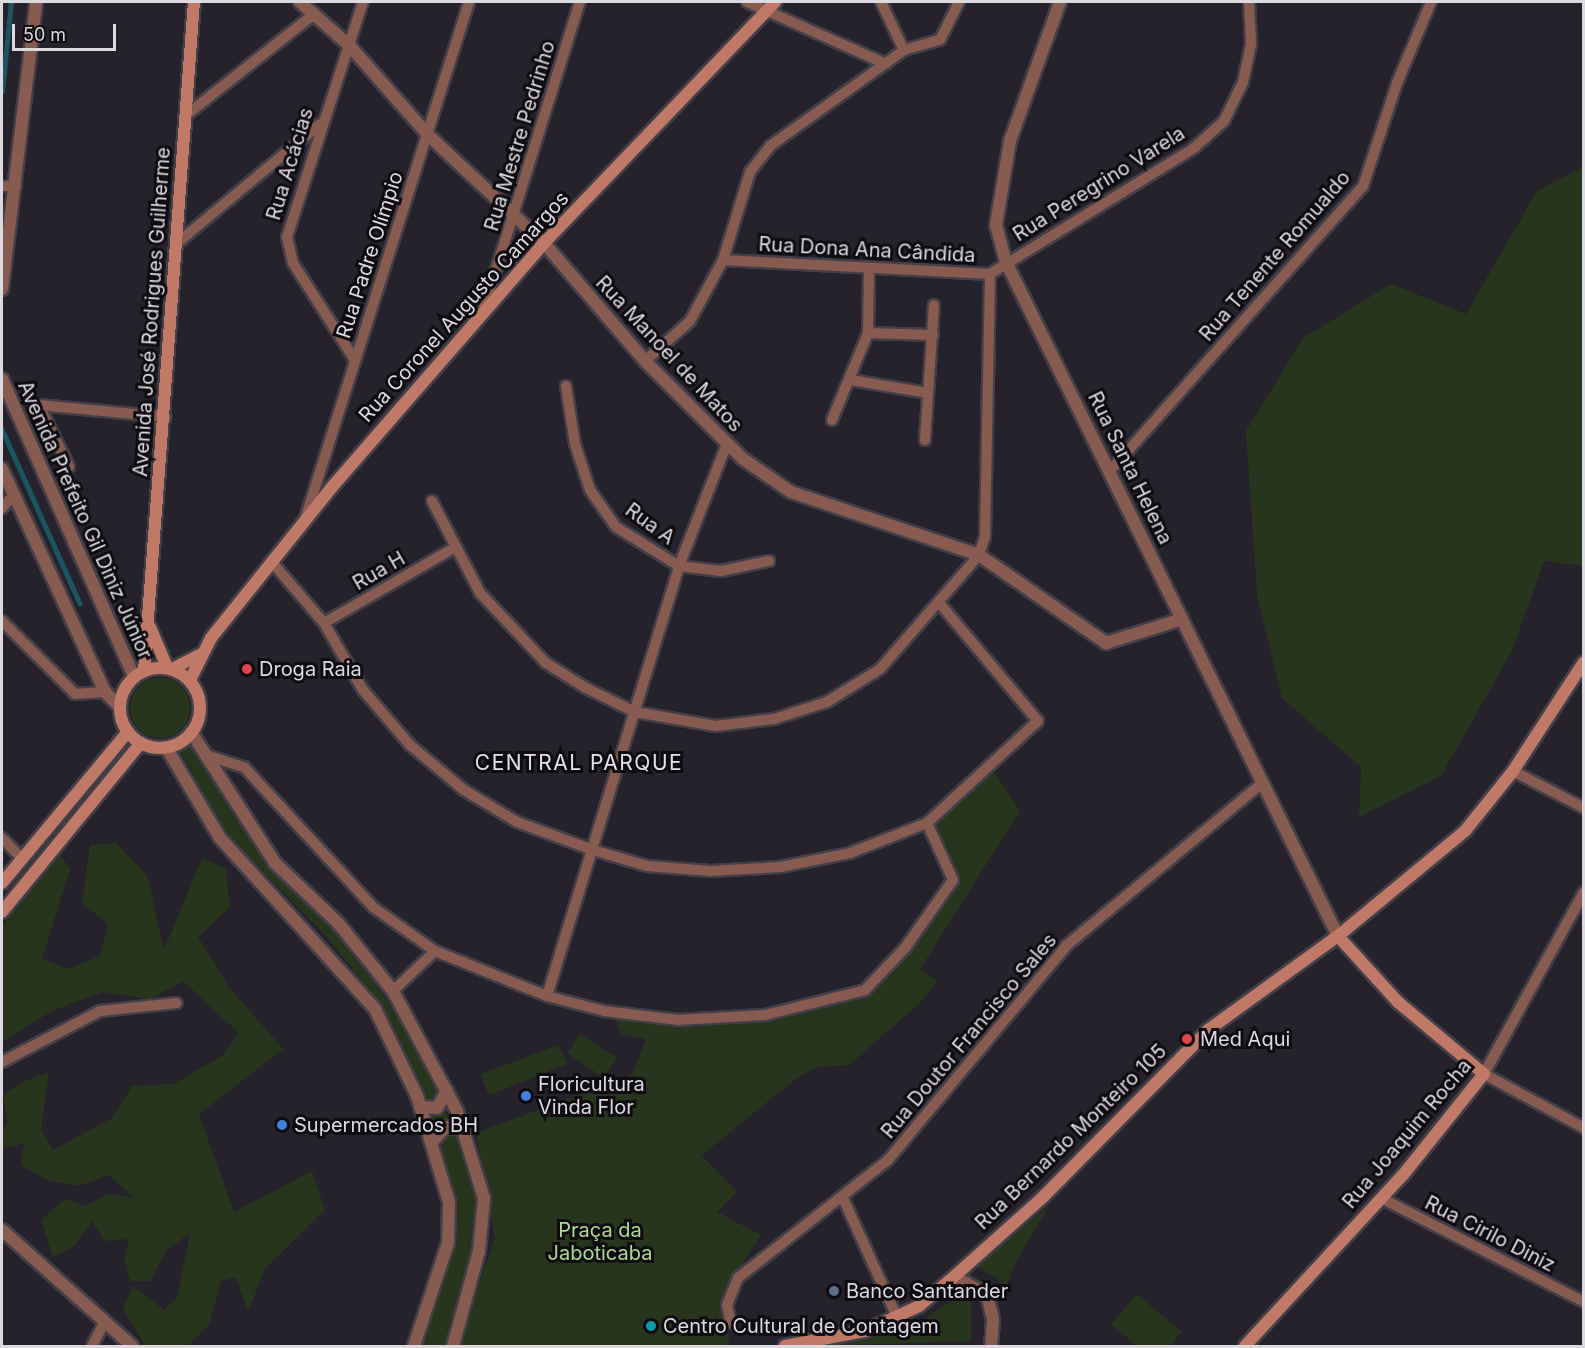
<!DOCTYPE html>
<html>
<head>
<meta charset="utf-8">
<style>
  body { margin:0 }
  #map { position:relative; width:1585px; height:1348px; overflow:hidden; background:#26222b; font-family:Inter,sans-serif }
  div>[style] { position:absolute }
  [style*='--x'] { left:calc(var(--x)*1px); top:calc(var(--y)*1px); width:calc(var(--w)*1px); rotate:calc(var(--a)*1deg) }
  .green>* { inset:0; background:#27351c }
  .round { border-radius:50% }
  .stream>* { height:4.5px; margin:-2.25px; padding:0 2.25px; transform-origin:2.25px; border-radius:2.25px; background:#1b5562 }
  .roads { filter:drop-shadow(2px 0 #433f48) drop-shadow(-2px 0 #433f48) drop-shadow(0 2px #433f48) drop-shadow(0 -2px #433f48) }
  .minor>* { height:10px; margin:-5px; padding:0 5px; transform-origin:5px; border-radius:5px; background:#875b4f }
  .tertiary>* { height:12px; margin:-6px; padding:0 6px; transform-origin:6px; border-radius:6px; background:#875b4f }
  .secondary>* { height:12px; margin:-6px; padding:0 6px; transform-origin:6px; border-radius:6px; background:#c07967 }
  .secondary>.ring { margin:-6px; padding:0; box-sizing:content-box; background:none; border:12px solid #c07967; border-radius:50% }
  .dots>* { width:16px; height:16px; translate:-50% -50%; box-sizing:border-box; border:3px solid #0e0c10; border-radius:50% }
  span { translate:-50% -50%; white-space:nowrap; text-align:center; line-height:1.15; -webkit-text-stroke:6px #0e0c10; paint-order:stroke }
  .street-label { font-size:20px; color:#dcd9df }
  .poi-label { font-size:20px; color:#dcd9df }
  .left { translate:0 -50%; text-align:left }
  .park-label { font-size:20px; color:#aed990 }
  .neighbourhood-label { font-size:21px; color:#e4dfea; letter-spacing:1.5px }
  .frame { position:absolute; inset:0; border:3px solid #dcd9df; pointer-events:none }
  .scale { position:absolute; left:12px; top:24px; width:104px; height:27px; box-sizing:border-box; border:3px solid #dcd9df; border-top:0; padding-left:8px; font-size:18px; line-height:21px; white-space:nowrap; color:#dcd9df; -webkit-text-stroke:4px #0e0c10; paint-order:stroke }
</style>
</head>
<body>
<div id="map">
  <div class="green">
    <div style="clip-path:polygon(1583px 167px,1583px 566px,1544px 561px,1512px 651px,1441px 776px,1359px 817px,1361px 767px,1282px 698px,1257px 594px,1246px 431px,1303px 338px,1391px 284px,1466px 314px,1537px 191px)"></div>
    <div class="round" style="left:130px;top:678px;width:60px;height:60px"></div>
    <div style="clip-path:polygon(195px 743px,268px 867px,339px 933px,409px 1030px,452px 1125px,476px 1200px,471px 1258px,446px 1346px,421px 1346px,457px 1236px,450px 1179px,420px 1082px,385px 1011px,327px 937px,225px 833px,181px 752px)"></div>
    <div style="clip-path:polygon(994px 772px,1020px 811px,920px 969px,937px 981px,921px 1002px,849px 1065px,817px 1067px,796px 1079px,703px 1154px,681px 1174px,702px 1156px,737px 1192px,717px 1212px,761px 1235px,737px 1271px,726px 1304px,729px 1346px,458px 1346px,495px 1238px,476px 1133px,632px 1075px,646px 1039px,621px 1034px,615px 1017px,673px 1024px,764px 1021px,865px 996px,911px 950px,953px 885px,932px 823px)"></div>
    <div style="clip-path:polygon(116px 843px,147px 875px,164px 950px,202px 858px,226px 869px,230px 907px,198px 937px,229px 987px,283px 1049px,199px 1114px,234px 1212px,312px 1171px,325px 1210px,265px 1269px,248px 1312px,236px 1277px,221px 1281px,209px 1325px,188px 1346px,145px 1346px,123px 1309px,133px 1286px,164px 1310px,177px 1297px,190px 1233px,166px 1251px,150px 1281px,130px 1281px,124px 1259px,129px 1239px,104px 1241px,93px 1221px,74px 1246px,53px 1257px,41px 1220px,65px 1199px,85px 1206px,108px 1194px,134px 1198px,109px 1175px,78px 1186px,47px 1180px,21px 1165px,24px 1143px,2px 1149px,2px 1130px,8px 1124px,3px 1095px,24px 1081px,49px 1072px,41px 1129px,53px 1150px,112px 1118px,132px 1086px,174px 1084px,223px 1055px,239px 1033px,183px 981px,150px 999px,102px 992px,52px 1011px,2px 1042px,2px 926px,60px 855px,70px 869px,42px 959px,68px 969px,100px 956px,108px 924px,82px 903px,90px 845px)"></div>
    <div style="clip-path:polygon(580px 1034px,617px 1058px,604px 1078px,567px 1053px)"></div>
    <div style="clip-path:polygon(559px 1045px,567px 1064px,489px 1095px,480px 1074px)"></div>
    <div style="clip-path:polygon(1049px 1206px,1014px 1265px,1005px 1292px,997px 1278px,975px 1266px)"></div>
    <div style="clip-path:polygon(964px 1292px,971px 1300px,971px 1341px,816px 1346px,925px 1319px)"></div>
    <div style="clip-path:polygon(1137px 1294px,1182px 1332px,1170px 1346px,1137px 1346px,1111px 1324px)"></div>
  </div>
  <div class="stream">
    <div style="--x:2;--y:92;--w:90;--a:-84.3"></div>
    <div style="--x:2;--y:429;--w:191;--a:65.9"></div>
  </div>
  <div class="roads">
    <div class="minor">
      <div style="--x:747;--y:2;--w:152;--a:24"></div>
      <div style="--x:881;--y:2;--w:53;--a:64.4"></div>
      <div style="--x:185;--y:116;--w:163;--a:-38.3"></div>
      <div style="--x:2;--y:186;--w:14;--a:0"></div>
      <div style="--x:176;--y:244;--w:187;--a:-39.8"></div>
      <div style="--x:723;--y:260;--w:267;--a:3"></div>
      <div style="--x:990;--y:274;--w:240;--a:-31.7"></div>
      <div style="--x:1194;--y:148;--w:40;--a:-42"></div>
      <div style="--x:1224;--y:121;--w:43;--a:-64"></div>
      <div style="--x:1243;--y:82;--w:40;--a:-78"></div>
      <div style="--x:1251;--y:43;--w:41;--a:-92.8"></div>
      <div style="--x:483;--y:311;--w:324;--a:-72.6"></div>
      <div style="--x:868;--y:333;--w:65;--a:1.8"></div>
      <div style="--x:355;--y:360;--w:115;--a:-122.6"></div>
      <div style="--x:293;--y:263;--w:27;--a:-103"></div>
      <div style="--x:287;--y:237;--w:247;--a:-72.1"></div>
      <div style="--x:645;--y:361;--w:60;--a:-41.6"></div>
      <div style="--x:690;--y:321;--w:69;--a:-61.6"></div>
      <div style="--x:723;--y:260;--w:92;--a:-72.9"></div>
      <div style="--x:750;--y:172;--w:33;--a:-52"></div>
      <div style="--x:770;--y:146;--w:165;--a:-35.6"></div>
      <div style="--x:904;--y:50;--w:37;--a:-16"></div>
      <div style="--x:940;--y:40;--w:42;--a:-63.4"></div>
      <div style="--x:851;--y:380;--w:78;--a:9.6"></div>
      <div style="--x:566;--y:386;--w:59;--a:81.2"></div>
      <div style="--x:575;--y:444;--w:48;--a:71.9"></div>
      <div style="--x:590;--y:490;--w:45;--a:54.9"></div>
      <div style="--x:616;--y:527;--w:74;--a:31.8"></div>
      <div style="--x:679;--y:566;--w:42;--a:6.8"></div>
      <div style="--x:721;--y:571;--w:49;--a:-11.8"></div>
      <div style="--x:832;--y:420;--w:94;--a:-67.5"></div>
      <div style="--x:868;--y:333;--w:62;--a:-89.1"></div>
      <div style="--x:925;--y:440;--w:135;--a:-86.2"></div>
      <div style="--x:69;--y:467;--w:69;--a:-115.8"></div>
      <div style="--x:39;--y:405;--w:127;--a:5.4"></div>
      <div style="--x:1110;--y:471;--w:381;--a:-48.4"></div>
      <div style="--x:1363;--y:186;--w:108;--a:-71.7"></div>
      <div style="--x:1397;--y:83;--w:88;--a:-67.2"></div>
      <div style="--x:432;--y:501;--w:104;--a:62.4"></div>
      <div style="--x:480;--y:593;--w:96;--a:46.7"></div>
      <div style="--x:546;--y:663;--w:47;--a:32"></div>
      <div style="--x:586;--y:688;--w:55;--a:26.1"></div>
      <div style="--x:635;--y:712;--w:82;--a:9.8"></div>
      <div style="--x:716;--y:726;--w:58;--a:-6.9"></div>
      <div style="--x:774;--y:719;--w:56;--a:-17.8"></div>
      <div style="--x:827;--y:702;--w:62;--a:-31.9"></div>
      <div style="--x:880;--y:669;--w:151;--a:-49"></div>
      <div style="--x:979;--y:555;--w:19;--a:-72"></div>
      <div style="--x:985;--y:537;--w:263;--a:-88.9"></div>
      <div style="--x:2;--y:508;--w:16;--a:-47"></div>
      <div style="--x:305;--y:519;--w:542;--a:-72.4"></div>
      <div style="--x:271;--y:561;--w:82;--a:49.5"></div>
      <div style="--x:324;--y:623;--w:78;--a:59.8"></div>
      <div style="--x:363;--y:690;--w:72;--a:49.5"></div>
      <div style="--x:410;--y:745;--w:70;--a:39.8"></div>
      <div style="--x:464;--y:790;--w:62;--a:31.1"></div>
      <div style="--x:517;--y:822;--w:81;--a:20.2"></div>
      <div style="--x:593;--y:850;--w:56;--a:16.5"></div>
      <div style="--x:647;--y:866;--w:64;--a:4.5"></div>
      <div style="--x:711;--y:871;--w:69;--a:-3.3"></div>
      <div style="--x:780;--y:867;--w:71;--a:-11.3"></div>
      <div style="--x:850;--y:853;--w:83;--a:-21.3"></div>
      <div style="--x:927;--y:823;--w:151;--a:-42.6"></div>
      <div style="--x:1038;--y:721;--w:151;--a:-129.9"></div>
      <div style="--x:2;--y:621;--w:103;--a:45"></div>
      <div style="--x:75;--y:694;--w:30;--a:-4"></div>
      <div style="--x:324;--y:623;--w:148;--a:-30"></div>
      <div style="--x:206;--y:755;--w:40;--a:18"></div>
      <div style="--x:244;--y:767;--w:190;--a:47.3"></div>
      <div style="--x:373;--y:907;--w:76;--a:35.4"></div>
      <div style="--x:435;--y:951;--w:121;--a:21.9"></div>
      <div style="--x:547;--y:996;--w:59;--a:14.7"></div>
      <div style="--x:604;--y:1011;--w:75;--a:6.9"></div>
      <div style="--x:678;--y:1020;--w:87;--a:-3.3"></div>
      <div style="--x:765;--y:1015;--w:103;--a:-14"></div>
      <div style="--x:865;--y:990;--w:58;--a:-46.4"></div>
      <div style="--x:905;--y:948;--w:83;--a:-54.8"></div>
      <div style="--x:953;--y:880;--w:63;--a:-114.5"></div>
      <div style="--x:1513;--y:771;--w:80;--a:27.5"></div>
      <div style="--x:2;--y:838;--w:29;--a:46"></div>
      <div style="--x:1584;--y:892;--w:208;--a:118.8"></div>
      <div style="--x:1484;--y:1074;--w:114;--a:28.4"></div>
      <div style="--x:393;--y:991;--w:58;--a:-43.6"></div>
      <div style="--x:547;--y:996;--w:450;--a:-72.9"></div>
      <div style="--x:679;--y:566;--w:129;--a:-68.6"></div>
      <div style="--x:2;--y:1062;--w:110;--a:-27.5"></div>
      <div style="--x:100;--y:1011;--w:77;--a:-5.9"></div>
      <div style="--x:843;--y:1198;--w:131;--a:65.6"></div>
      <div style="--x:1381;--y:1198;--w:228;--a:27.1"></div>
      <div style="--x:731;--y:1323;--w:18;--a:-103"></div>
      <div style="--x:727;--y:1305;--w:29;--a:-68"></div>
      <div style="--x:738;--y:1278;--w:191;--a:-38.2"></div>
      <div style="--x:888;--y:1160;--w:278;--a:-50.2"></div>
      <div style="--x:1066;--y:946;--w:255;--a:-39.7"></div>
      <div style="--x:92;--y:1346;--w:27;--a:-62"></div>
    </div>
    <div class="tertiary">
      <div style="--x:300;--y:2;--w:65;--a:41.3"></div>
      <div style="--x:349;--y:45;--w:120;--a:48.7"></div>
      <div style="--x:428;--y:135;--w:158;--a:43"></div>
      <div style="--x:544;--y:243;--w:155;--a:49.4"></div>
      <div style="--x:645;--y:361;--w:139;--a:45"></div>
      <div style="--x:743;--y:459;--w:58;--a:34.5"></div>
      <div style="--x:791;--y:492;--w:198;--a:18.5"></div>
      <div style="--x:979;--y:555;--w:155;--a:34.7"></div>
      <div style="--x:1106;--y:643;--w:80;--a:-17.5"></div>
      <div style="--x:1060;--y:2;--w:148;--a:109.8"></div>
      <div style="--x:1010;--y:141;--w:85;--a:99.5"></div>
      <div style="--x:996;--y:225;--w:38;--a:75"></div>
      <div style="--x:1006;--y:262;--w:751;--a:63.78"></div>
      <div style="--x:2;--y:289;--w:289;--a:-83.2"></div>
      <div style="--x:2;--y:379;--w:326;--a:66.1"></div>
      <div style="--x:2;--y:469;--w:246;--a:65.2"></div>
      <div style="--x:105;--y:692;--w:20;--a:45"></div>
      <div style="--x:191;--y:732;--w:156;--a:57.3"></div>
      <div style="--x:275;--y:863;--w:88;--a:43.6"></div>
      <div style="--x:339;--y:924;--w:86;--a:51.1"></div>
      <div style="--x:393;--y:991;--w:136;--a:61.9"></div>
      <div style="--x:457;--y:1111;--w:91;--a:72.8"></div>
      <div style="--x:484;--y:1198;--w:53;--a:95.4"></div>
      <div style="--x:479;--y:1251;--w:98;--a:105.3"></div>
      <div style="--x:166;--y:747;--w:106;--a:59.3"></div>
      <div style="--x:220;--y:838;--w:231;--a:47.8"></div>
      <div style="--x:375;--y:1009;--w:97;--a:64.2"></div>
      <div style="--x:417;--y:1096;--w:111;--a:73.2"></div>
      <div style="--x:449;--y:1202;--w:41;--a:91.4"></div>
      <div style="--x:448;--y:1243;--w:108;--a:108.3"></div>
      <div style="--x:420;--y:1107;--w:17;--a:3"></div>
      <div style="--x:437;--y:1108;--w:20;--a:-60"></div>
      <div style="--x:431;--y:1143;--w:22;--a:-47"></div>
      <div style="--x:446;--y:1127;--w:17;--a:7"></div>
      <div style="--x:2;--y:1230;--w:174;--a:41.7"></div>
      <div style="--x:948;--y:1282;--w:16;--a:0"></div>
      <div style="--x:964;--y:1282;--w:26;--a:29"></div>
      <div style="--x:987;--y:1295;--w:25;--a:76"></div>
      <div style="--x:993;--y:1319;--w:27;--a:94"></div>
    </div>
    <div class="secondary">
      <div style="--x:150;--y:627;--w:43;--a:67"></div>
      <div class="ring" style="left:120px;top:668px;width:68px;height:68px"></div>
      <div style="--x:172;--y:669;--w:33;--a:-27"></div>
      <div style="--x:144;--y:671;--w:671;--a:-85.73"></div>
      <div style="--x:190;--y:680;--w:47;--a:-63.4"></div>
      <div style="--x:211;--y:638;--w:193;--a:-51.3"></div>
      <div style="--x:332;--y:487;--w:323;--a:-49"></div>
      <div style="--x:544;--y:243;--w:334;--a:-46.2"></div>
      <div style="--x:2;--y:883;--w:197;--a:-50.2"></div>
      <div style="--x:2;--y:912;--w:219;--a:-50.6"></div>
      <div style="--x:785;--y:1346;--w:81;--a:-10.6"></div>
      <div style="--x:865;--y:1331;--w:60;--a:-24.8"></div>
      <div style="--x:919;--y:1306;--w:38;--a:-40"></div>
      <div style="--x:948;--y:1282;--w:127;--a:-41.8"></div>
      <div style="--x:1043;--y:1197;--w:235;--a:-45.3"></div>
      <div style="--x:1208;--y:1030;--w:160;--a:-35.9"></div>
      <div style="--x:1338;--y:936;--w:165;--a:-39.6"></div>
      <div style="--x:1465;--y:831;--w:77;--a:-51.3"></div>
      <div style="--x:1513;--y:771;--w:130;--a:-56.9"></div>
      <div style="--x:1245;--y:1346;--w:233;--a:-47.3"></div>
      <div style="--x:1403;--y:1175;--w:129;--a:-51.3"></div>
      <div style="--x:1484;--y:1074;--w:112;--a:-140.1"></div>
      <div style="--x:1398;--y:1002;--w:89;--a:-132.3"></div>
    </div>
  </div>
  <div class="dots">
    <div style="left:247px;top:669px;background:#e0444e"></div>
    <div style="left:1187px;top:1039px;background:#e0444e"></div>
    <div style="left:526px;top:1096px;background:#3f7fe0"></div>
    <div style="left:282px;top:1125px;background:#3f7fe0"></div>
    <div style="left:834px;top:1291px;background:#5c6f8a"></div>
    <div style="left:651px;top:1326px;background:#0f9aa8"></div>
  </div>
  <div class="street-label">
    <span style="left:520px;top:136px;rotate:-73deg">Rua Mestre Pedrinho</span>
    <span style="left:290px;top:164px;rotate:-73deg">Rua Acácias</span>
    <span style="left:1099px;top:184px;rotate:-32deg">Rua Peregrino Varela</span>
    <span style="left:867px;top:250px;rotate:3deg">Rua Dona Ana Cândida</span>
    <span style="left:370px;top:255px;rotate:-72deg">Rua Padre Olímpio</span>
    <span style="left:1275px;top:256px;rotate:-49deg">Rua Tenente Romualdo</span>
    <span style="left:464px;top:307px;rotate:-48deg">Rua Coronel Augusto Camargos</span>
    <span style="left:152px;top:312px;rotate:-86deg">Avenida José Rodrigues Guilherme</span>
    <span style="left:669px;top:354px;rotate:47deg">Rua Manoel de Matos</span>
    <span style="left:1130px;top:468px;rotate:64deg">Rua Santa Helena</span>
    <span style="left:85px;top:520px;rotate:66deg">Avenida Prefeito Gil Diniz Júnior</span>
    <span style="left:650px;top:524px;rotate:36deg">Rua A</span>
    <span style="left:379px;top:571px;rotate:-30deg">Rua H</span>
    <span style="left:969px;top:1036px;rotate:-50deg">Rua Doutor Francisco Sales</span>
    <span style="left:1407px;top:1134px;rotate:-50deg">Rua Joaquim Rocha</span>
    <span style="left:1071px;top:1137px;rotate:-44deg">Rua Bernardo Monteiro 105</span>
    <span style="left:1490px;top:1234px;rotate:27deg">Rua Cirilo Diniz</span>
  </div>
  <div class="poi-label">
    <span class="left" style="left:259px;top:669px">Droga Raia</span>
    <span class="left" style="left:1200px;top:1039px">Med Aqui</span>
    <span class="left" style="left:538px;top:1096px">Floricultura<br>Vinda Flor</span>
    <span class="left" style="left:294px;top:1125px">Supermercados BH</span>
    <span class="left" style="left:846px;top:1291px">Banco Santander</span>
    <span class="left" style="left:663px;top:1326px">Centro Cultural de Contagem</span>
  </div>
  <div class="park-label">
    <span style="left:600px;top:1242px">Praça da<br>Jaboticaba</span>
  </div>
  <div class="neighbourhood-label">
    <span style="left:579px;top:763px">CENTRAL PARQUE</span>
  </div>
  <div class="frame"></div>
  <div class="scale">50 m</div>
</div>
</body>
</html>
